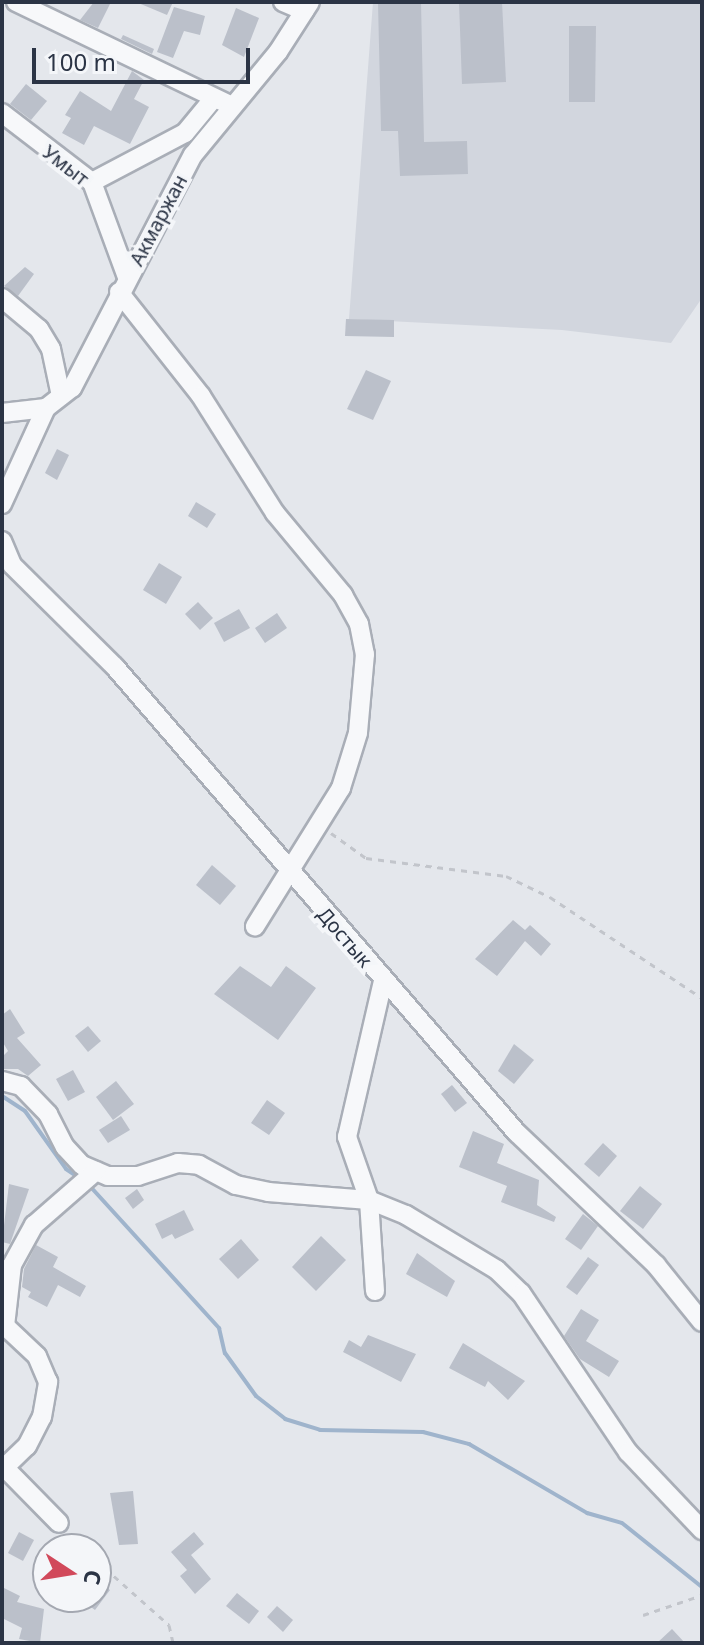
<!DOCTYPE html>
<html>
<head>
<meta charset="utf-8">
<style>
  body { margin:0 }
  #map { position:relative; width:704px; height:1645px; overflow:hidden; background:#e4e7ec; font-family:"Noto Sans",sans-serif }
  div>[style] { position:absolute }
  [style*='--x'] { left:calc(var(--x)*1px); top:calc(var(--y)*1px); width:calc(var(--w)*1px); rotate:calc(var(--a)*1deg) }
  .built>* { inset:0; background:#d2d6de }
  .stream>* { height:4px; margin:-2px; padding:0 2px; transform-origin:2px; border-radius:2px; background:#9fb4cc }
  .building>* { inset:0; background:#bbc0ca }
  .path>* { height:3px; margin-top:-1.5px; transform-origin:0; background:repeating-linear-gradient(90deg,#c2c5cb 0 6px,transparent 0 12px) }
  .roads { filter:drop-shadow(2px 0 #a9aeb7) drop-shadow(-2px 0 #a9aeb7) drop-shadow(0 2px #a9aeb7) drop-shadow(0 -2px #a9aeb7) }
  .minor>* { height:18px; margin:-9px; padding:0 9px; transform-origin:9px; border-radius:9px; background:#f7f8fa }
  span { translate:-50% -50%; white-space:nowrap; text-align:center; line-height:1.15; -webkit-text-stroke:8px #f4f6f9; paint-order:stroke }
  .street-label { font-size:20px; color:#2b3445 }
  .frame { position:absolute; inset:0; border:4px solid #2b3445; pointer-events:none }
  .north { position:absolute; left:32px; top:1533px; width:80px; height:80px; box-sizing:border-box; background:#f4f6f9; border:2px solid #a4a8b1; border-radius:50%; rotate:102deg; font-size:22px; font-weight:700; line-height:32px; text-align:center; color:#2b3445 }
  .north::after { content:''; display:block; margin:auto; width:28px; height:36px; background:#d1495b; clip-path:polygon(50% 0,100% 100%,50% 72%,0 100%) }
  .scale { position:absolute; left:32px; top:48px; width:218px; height:36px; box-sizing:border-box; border:4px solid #2b3445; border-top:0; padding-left:10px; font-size:24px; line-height:28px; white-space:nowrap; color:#2b3445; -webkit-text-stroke:6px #f4f6f9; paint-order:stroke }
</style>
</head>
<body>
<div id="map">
  <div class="built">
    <div style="clip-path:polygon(373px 2px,702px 2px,702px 298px,671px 343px,562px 330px,349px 319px)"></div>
  </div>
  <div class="stream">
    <div style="--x:2;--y:1096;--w:27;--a:33"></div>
    <div style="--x:25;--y:1111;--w:71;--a:54.7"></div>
    <div style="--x:66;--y:1169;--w:18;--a:34"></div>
    <div style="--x:88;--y:1184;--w:195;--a:47.7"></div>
    <div style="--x:219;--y:1328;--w:26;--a:77"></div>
    <div style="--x:225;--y:1353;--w:53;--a:54.2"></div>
    <div style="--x:256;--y:1396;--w:37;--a:38"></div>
    <div style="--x:285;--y:1419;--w:37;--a:17"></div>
    <div style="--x:320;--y:1430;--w:103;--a:1.1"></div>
    <div style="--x:423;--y:1432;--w:48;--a:14.6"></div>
    <div style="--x:469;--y:1444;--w:137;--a:30.3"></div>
    <div style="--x:587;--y:1513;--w:36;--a:16"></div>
    <div style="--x:622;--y:1523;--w:102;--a:38.7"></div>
  </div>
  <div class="building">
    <div style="clip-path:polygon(94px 2px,111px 2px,98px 28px,80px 20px)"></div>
    <div style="clip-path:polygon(136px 2px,173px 2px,167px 15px)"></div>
    <div style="clip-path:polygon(421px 2px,424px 142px,467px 141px,468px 174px,400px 176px,398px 131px,381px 131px,378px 3px)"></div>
    <div style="clip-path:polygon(459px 2px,502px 2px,506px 82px,462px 84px)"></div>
    <div style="clip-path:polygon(174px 7px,205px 16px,200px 35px,184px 31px,173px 58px,157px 52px)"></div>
    <div style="clip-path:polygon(236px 8px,259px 18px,244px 57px,222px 45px)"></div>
    <div style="clip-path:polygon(569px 26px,596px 26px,595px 102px,569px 102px)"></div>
    <div style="clip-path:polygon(123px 35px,154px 49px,152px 54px,121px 39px)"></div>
    <div style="clip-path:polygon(132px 71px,144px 80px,134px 99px,149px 107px,130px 144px,94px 126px,84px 145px,62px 133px,71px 118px,65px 115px,80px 91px,111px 111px)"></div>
    <div style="clip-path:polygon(26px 84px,47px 101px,31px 120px,10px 104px)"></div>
    <div style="clip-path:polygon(25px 267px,34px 274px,18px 296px,4px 286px)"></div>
    <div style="clip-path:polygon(346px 319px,394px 320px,394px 337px,345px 336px)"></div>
    <div style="clip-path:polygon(366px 370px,391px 381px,373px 420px,347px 409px)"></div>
    <div style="clip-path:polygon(57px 449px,69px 455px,57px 480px,45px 473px)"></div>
    <div style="clip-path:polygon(196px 502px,216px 514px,207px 528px,188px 516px)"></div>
    <div style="clip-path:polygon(159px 563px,182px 577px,166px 604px,143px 590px)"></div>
    <div style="clip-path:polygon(198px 602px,213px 618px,200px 630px,185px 614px)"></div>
    <div style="clip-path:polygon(239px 609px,250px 628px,224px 642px,214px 623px)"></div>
    <div style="clip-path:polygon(277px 613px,287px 628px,265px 643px,255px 628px)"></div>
    <div style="clip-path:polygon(212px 865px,236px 886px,220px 905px,196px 885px)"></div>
    <div style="clip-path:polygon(513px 920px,525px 930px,530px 925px,551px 944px,541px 956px,525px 941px,497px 976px,475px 959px)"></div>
    <div style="clip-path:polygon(240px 966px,271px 987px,286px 966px,316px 988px,278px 1040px,214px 994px)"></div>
    <div style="clip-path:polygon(10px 1009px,25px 1033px,17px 1038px,41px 1065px,28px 1076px,18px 1069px,2px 1069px,2px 1057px,8px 1051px,2px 1041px,2px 1015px)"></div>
    <div style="clip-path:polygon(88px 1026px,101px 1041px,88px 1052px,75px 1036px)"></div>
    <div style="clip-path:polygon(514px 1044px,534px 1060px,514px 1084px,498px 1071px)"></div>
    <div style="clip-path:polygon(73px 1070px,85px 1092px,68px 1101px,56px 1079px)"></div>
    <div style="clip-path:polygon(116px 1081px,134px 1104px,113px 1120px,96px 1097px)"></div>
    <div style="clip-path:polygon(452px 1085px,467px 1103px,455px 1112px,441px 1094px)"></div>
    <div style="clip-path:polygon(267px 1100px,285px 1113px,269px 1135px,251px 1123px)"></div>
    <div style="clip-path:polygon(121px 1116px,130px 1130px,108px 1143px,99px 1130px)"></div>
    <div style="clip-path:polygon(473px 1131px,504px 1144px,497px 1163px,539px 1180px,537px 1205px,556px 1217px,554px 1222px,501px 1202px,507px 1186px,459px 1167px)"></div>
    <div style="clip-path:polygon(603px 1143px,617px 1156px,599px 1177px,584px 1164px)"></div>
    <div style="clip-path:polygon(9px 1184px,29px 1189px,10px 1244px,2px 1242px)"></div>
    <div style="clip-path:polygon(640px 1186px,662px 1204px,643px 1229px,620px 1211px)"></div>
    <div style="clip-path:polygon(137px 1189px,144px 1200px,133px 1209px,125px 1198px)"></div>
    <div style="clip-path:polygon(184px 1210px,194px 1230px,175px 1239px,172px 1234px,162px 1239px,155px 1224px)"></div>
    <div style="clip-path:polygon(583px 1214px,598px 1226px,581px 1250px,565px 1239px)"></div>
    <div style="clip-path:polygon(321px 1236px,346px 1260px,316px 1291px,292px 1267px)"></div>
    <div style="clip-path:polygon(241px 1239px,259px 1260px,238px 1279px,219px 1259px)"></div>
    <div style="clip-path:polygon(36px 1245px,58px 1257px,53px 1267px,86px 1286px,80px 1297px,58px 1285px,47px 1307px,28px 1297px,31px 1292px,22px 1287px,24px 1269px)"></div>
    <div style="clip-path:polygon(417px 1253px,455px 1281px,447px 1297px,406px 1274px)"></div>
    <div style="clip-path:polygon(588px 1257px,599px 1265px,577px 1295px,566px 1287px)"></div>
    <div style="clip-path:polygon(581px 1309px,599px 1320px,586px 1341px,619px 1361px,609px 1377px,580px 1359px,564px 1336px)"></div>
    <div style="clip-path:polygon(368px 1335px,416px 1354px,401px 1382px,343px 1352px,349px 1340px,361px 1347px)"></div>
    <div style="clip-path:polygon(463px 1343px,525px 1381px,508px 1400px,488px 1381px,485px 1387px,449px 1368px)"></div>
    <div style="clip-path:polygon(133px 1491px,138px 1544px,119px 1545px,110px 1493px)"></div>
    <div style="clip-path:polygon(19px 1532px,34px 1540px,23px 1561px,8px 1553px)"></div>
    <div style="clip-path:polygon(194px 1532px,204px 1544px,191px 1555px,211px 1579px,195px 1594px,180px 1576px,187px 1570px,171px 1552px)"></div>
    <div style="clip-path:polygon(96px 1580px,110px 1590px,95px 1610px,77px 1597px,96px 1597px)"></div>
    <div style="clip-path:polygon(2px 1587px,20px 1596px,17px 1602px,44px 1609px,40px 1643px,19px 1639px,22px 1628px,2px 1618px)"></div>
    <div style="clip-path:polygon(237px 1593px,259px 1611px,249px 1624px,226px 1606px)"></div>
    <div style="clip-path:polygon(277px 1606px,293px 1620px,283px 1632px,267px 1617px)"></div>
    <div style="clip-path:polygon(672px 1629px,685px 1643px,657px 1643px)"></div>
  </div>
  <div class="path">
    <div style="--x:331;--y:833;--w:43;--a:35.5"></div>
    <div style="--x:366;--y:858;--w:141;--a:7.3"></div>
    <div style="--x:506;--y:876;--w:49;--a:25.5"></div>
    <div style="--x:550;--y:897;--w:182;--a:33.6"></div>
    <div style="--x:70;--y:1534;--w:21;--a:45"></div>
    <div style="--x:96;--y:1560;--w:98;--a:41.7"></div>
    <div style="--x:169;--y:1625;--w:18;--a:77"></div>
    <div style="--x:643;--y:1615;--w:62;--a:-18.7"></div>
  </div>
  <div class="roads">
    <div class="minor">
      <div style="--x:16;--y:2;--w:240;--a:25.7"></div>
      <div style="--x:283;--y:2;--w:23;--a:23"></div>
      <div style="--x:2;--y:113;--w:113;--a:37.5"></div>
      <div style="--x:92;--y:182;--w:101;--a:69.8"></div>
      <div style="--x:92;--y:182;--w:105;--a:-27.8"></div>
      <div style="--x:185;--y:133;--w:45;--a:-50.4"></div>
      <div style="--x:119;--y:292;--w:132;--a:51.7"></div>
      <div style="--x:201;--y:396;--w:138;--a:57.7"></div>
      <div style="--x:275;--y:513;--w:107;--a:50.3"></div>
      <div style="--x:343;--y:595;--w:33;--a:61"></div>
      <div style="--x:359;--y:624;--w:31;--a:79"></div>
      <div style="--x:365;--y:654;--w:79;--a:95.1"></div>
      <div style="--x:358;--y:733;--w:58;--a:107.2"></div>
      <div style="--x:341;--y:788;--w:163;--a:121.9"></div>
      <div style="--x:2;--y:298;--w:48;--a:40"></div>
      <div style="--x:39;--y:329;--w:23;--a:59"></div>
      <div style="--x:51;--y:349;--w:48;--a:78"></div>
      <div style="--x:2;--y:413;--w:44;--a:-6.5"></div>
      <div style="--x:46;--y:408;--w:33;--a:-38"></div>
      <div style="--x:72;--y:388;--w:263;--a:-62.6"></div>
      <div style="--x:193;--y:155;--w:134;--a:-50.5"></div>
      <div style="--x:278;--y:52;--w:59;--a:-57.4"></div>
      <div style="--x:2;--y:504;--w:106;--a:-65.4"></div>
      <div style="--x:2;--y:541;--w:26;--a:67"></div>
      <div style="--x:12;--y:565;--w:145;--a:44.7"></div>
      <div style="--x:115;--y:667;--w:615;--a:49.22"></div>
      <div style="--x:517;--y:1133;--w:192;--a:43.5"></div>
      <div style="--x:656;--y:1265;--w:73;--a:51.1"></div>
      <div style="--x:2;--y:1081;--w:20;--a:15"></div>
      <div style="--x:21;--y:1086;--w:39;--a:46"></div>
      <div style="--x:48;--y:1114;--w:37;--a:63"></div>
      <div style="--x:65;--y:1147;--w:25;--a:47"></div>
      <div style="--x:82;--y:1165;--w:28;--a:23"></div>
      <div style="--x:108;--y:1176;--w:30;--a:0"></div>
      <div style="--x:138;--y:1176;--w:42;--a:-18"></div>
      <div style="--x:178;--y:1163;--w:21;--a:5"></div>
      <div style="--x:199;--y:1165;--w:42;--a:28.4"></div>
      <div style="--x:236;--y:1185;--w:33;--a:12"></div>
      <div style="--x:268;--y:1192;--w:101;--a:4.5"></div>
      <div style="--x:369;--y:1200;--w:40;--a:22"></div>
      <div style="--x:406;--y:1215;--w:106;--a:31.1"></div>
      <div style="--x:497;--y:1270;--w:33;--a:44"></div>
      <div style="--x:521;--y:1293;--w:192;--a:56.1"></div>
      <div style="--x:628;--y:1452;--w:108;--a:46.5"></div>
      <div style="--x:375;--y:1291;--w:91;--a:-93.8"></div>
      <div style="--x:369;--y:1200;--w:67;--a:-109.2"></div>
      <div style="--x:347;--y:1137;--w:160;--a:-77"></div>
      <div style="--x:2;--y:1465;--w:81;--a:45.5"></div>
      <div style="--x:6;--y:1466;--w:29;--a:-44"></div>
      <div style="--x:27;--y:1446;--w:33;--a:-63"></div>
      <div style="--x:42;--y:1417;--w:36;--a:-80"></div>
      <div style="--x:48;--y:1382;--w:28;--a:-113"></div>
      <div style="--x:37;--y:1356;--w:44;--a:-136.8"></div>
      <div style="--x:5;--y:1326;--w:61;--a:-83.5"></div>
      <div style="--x:12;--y:1265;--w:46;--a:-61.2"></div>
      <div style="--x:34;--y:1225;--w:82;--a:-41.1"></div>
    </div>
  </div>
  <div class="street-label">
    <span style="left:66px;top:165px;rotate:38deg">Умыт</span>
    <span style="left:158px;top:220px;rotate:-62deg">Акмаржан</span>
    <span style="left:345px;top:937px;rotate:49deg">Достык</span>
  </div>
  <div class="frame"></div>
  <div class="north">С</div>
  <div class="scale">100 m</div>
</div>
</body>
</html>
